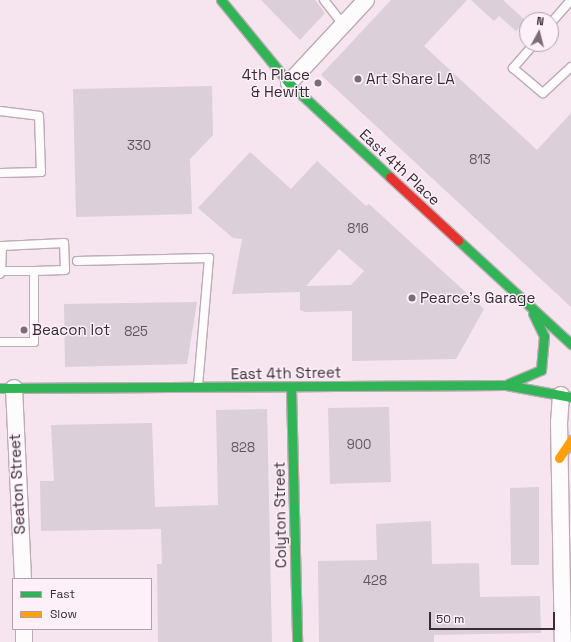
<!DOCTYPE html>
<html>
<head>
<meta charset="utf-8">
<style>
  body { margin:0 }
  #map { position:relative; width:571px; height:642px; overflow:hidden; background:#f6e4ef; font-family:"Space Grotesk",sans-serif }
  div>[style] { position:absolute }
  [style*='--x'] { left:calc(var(--x)*1px); top:calc(var(--y)*1px); width:calc(var(--w)*1px); rotate:calc(var(--a)*1deg) }
  .building>* { inset:0; background:#dbcfd9 }
  .roads { filter:drop-shadow(1px 0 #bbacb5) drop-shadow(-1px 0 #bbacb5) drop-shadow(0 1px #bbacb5) drop-shadow(0 -1px #bbacb5) }
  .lane>* { height:8px; margin:-4px; padding:0 4px; transform-origin:4px; border-radius:4px; background:#fefbfd }
  .street>* { height:16px; margin:-8px; padding:0 8px; transform-origin:8px; border-radius:8px; background:#fefbfd }
  .fast>* { height:9px; margin:-4.5px; padding:0 4.5px; transform-origin:4.5px; border-radius:4.5px; background:#30b455 }
  .slow>* { height:9px; margin:-4.5px; padding:0 4.5px; transform-origin:4.5px; border-radius:4.5px; background:#ff9f0a }
  .jam>* { height:9px; margin:-4.5px; padding:0 4.5px; transform-origin:4.5px; border-radius:4.5px; background:#e5322d }
  .dots>* { width:11px; height:11px; translate:-50% -50%; box-sizing:border-box; border:2px solid #fef0f8; border-radius:50% }
  span { translate:-50% -50%; white-space:nowrap; text-align:center; line-height:1.15; -webkit-text-stroke:3px #fef0f8; paint-order:stroke }
  .number-label { font-size:13px; color:#63565f }
  .number-label span { -webkit-text-stroke-width:0 }
  .poi-label { font-size:15px; color:#392c34 }
  .right { translate:-100% -50%; text-align:right }
  .left { translate:0 -50%; text-align:left }
  .street-label { font-size:15px; color:#392c34 }
  .legend { position:absolute; left:12px; top:578px; width:140px; height:52px; box-sizing:border-box; background:#fef0f8; border:1px solid #afa2aa; margin:0; padding:5px 7px; list-style:none; font-size:12px; color:#392c34 }
  .legend li { display:flex; align-items:center; gap:8px; height:20px }
  .legend b { width:20px; border:1px solid #afa2aa }
  .north { position:absolute; left:519px; top:12px; width:40px; height:40px; box-sizing:border-box; background:#fef0f8; border:1px solid #afa2aa; border-radius:50%; rotate:7deg; font-size:11px; font-weight:700; line-height:16px; text-align:center; color:#392c34 }
  .north::after { content:''; display:block; margin:auto; width:14px; height:18px; background:#7b6c75; clip-path:polygon(50% 0,100% 100%,50% 72%,0 100%) }
  .scale { position:absolute; left:429px; top:612px; width:126px; height:18px; box-sizing:border-box; border:2px solid #392c34; border-top:0; padding-left:5px; font-size:12px; line-height:14px; white-space:nowrap; color:#392c34; -webkit-text-stroke:3px #fef0f8; paint-order:stroke }
</style>
</head>
<body>
<div id="map">
  <div class="building">
    <div style="clip-path:polygon(261px 0,315px 0,325px 13px,300px 40px)"></div>
    <div style="clip-path:polygon(391px 0,467px 0,424px 46px,537px 150px,571px 113px,571px 307px,321px 75px)"></div>
    <div style="clip-path:polygon(471px 0,503px 0,526px 21px,516px 31px,499px 16px,494px 21px)"></div>
    <div style="clip-path:polygon(212px 86px,213px 135px,190px 159px,192px 214px,76px 217px,73px 89px)"></div>
    <div style="clip-path:polygon(evenodd,250px 152px,291px 189px,317px 161px,366px 206px,369px 204px,484px 309px,456px 359px,352px 361px,352px 311px,305px 312px,300px 310px,300px 292px,232px 294px,242px 239px,233px 238px,198px 208px,250px 152px,339px 249px,364px 271px,351px 285px,306px 286px,339px 249px)"></div>
    <div style="clip-path:polygon(197px 302px,187px 364px,65px 367px,64px 304px)"></div>
    <div style="clip-path:polygon(389px 407px,391px 482px,330px 484px,328px 408px)"></div>
    <div style="clip-path:polygon(267px 409px,272px 642px,158px 642px,157px 564px,162px 564px,161px 529px,41px 531px,40px 481px,54px 481px,51px 425px,152px 423px,155px 507px,218px 505px,216px 410px)"></div>
    <div style="clip-path:polygon(539px 487px,539px 565px,511px 565px,510px 488px)"></div>
    <div style="clip-path:polygon(431px 521px,432px 564px,479px 563px,480px 597px,540px 596px,541px 633px,434px 635px,434px 642px,319px 642px,318px 561px,377px 560px,376px 524px)"></div>
  </div>
  <div class="roads">
    <div class="lane">
      <div style="--x:324;--y:0;--w:31;--a:52"></div>
      <div style="--x:551;--y:23;--w:30;--a:-49"></div>
      <div style="--x:534;--y:44;--w:32;--a:131"></div>
      <div style="--x:513;--y:68;--w:39;--a:40"></div>
      <div style="--x:543;--y:93;--w:38;--a:-43"></div>
      <div style="--x:0;--y:111;--w:39;--a:7"></div>
      <div style="--x:39;--y:116;--w:56;--a:88"></div>
      <div style="--x:41;--y:172;--w:41;--a:178.6"></div>
      <div style="--x:77;--y:261;--w:132;--a:-1.3"></div>
      <div style="--x:209;--y:258;--w:128;--a:94.9"></div>
      <div style="--x:0;--y:271;--w:34;--a:0"></div>
      <div style="--x:34;--y:271;--w:31;--a:-2"></div>
      <div style="--x:65;--y:270;--w:27;--a:-92"></div>
      <div style="--x:64;--y:243;--w:62;--a:177.2"></div>
      <div style="--x:2;--y:246;--w:25;--a:92"></div>
      <div style="--x:1;--y:271;--w:3;--a:108"></div>
      <div style="--x:0;--y:342;--w:34;--a:0"></div>
      <div style="--x:34;--y:342;--w:71;--a:-90"></div>
    </div>
    <div class="street">
      <div style="--x:289;--y:83;--w:113;--a:-47.1"></div>
      <div style="--x:14;--y:388;--w:191;--a:87.3"></div>
      <div style="--x:561;--y:395;--w:26;--a:94"></div>
      <div style="--x:559;--y:421;--w:221;--a:89"></div>
      <div style="--x:24;--y:629;--w:13;--a:90"></div>
    </div>
    <div class="fast">
      <div style="--x:221;--y:0;--w:107;--a:50.7"></div>
      <div style="--x:289;--y:83;--w:138;--a:42.9"></div>
      <div style="--x:458;--y:240;--w:154;--a:42.6"></div>
      <div style="--x:508;--y:384;--w:36;--a:-23"></div>
      <div style="--x:541;--y:370;--w:34;--a:-85"></div>
      <div style="--x:544;--y:336;--w:25;--a:-116"></div>
      <div style="--x:0;--y:388;--w:506;--a:-0.34"></div>
      <div style="--x:506;--y:385;--w:66;--a:10.5"></div>
      <div style="--x:291;--y:388;--w:254;--a:88.6"></div>
    </div>
    <div class="slow">
      <div style="--x:559;--y:458;--w:22;--a:-56"></div>
    </div>
    <div class="jam">
      <div style="--x:390;--y:177;--w:93;--a:42.8"></div>
    </div>
  </div>
  <div class="dots">
    <div style="left:358px;top:79px;background:#7b6c75"></div>
    <div style="left:318px;top:83px;background:#7b6c75"></div>
    <div style="left:412px;top:298px;background:#7b6c75"></div>
    <div style="left:24px;top:330px;background:#7b6c75"></div>
  </div>
  <div class="number-label">
    <span style="left:139px;top:146px">330</span>
    <span style="left:480px;top:160px">813</span>
    <span style="left:358px;top:229px">816</span>
    <span style="left:136px;top:332px">825</span>
    <span style="left:359px;top:445px">900</span>
    <span style="left:243px;top:448px">828</span>
    <span style="left:375px;top:581px">428</span>
  </div>
  <div class="poi-label">
    <span class="right" style="left:310px;top:83px">4th Place<br>&amp; Hewitt</span>
    <span class="left" style="left:366px;top:79px">Art Share LA</span>
    <span class="left" style="left:420px;top:298px">Pearce's Garage</span>
    <span class="left" style="left:32px;top:330px">Beacon lot</span>
  </div>
  <div class="street-label">
    <span style="left:400px;top:167px;rotate:43deg">East 4th Place</span>
    <span style="left:286px;top:373px;rotate:-1deg">East 4th Street</span>
    <span style="left:17px;top:484px;rotate:-93deg">Seaton Street</span>
    <span style="left:280px;top:515px;rotate:-91deg">Colyton Street</span>
  </div>
  <ul class="legend">
  <li><b style="height:5px;background:#30b455"></b>Fast</li>
  <li><b style="height:5px;background:#ff9f0a"></b>Slow</li>
  </ul>
  <div class="north">N</div>
  <div class="scale">50 m</div>
</div>
</body>
</html>
